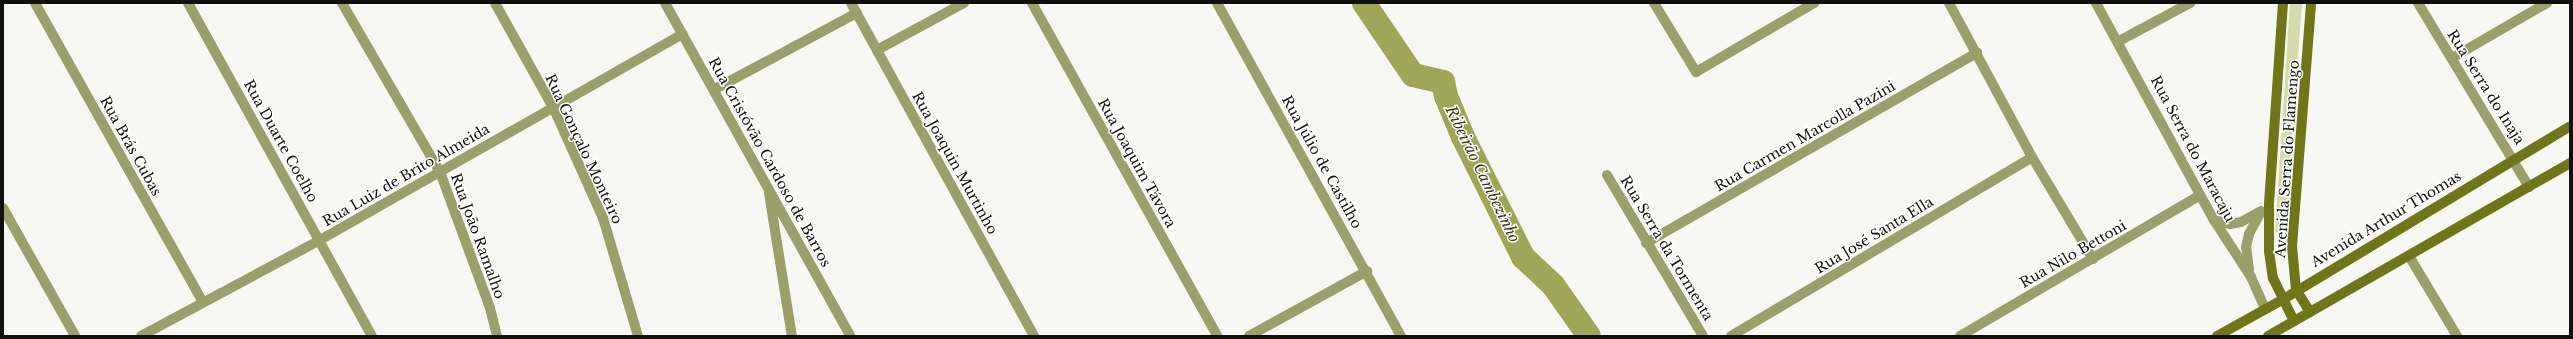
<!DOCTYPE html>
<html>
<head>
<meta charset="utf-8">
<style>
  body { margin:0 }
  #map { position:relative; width:2573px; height:339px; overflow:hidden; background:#f7f8f4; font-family:"Libre Baskerville",serif }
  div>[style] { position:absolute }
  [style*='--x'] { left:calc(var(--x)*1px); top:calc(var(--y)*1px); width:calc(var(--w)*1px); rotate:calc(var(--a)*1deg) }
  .green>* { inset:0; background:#d6dbad }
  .river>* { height:24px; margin:-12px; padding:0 12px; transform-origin:12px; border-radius:12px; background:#9fa657 }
  .street>* { height:10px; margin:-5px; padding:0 5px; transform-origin:5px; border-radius:5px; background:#9ba06b }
  .secondary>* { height:10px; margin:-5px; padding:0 5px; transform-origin:5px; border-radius:5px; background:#707519 }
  span { translate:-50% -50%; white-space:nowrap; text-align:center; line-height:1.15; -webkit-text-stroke:3px #fffffe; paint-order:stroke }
  .street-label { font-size:14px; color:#10100f }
  .water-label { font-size:15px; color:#363917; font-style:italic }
  .frame { position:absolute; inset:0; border:4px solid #10100f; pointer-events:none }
</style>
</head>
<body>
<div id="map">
  <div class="green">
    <div style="clip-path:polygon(2290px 3px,2302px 3px,2285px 232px,2275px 232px)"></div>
  </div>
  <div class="river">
    <div style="--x:1364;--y:3;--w:87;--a:55.8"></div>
    <div style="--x:1413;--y:75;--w:31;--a:13"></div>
    <div style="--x:1443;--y:82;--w:14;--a:78"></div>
    <div style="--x:1446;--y:96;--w:44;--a:67.5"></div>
    <div style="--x:1463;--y:137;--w:134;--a:63.4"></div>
    <div style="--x:1523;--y:257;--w:41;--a:43"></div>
    <div style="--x:1553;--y:285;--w:62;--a:54.8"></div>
  </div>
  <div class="street">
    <div style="--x:35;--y:3;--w:343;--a:60.7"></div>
    <div style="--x:188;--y:3;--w:380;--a:61.1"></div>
    <div style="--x:342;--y:3;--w:195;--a:59.9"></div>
    <div style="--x:440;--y:172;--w:145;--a:69.8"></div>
    <div style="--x:490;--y:308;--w:29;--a:76"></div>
    <div style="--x:495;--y:3;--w:119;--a:60.9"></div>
    <div style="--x:553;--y:107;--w:122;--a:65.8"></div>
    <div style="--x:603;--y:218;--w:123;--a:73.5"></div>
    <div style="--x:665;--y:3;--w:381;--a:60.9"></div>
    <div style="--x:851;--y:3;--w:380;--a:61.2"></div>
    <div style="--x:1032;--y:3;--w:381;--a:60.9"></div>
    <div style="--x:1217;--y:3;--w:380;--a:61.1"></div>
    <div style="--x:1654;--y:3;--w:81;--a:58.7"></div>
    <div style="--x:1696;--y:72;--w:137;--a:-30.3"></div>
    <div style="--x:1949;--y:3;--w:175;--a:61.7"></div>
    <div style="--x:2032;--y:157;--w:119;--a:59.1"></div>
    <div style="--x:2096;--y:3;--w:247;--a:61.5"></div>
    <div style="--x:2214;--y:220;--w:68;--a:57"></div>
    <div style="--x:2251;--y:277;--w:35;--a:66"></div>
    <div style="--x:2418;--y:3;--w:215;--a:58.9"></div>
    <div style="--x:2119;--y:41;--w:81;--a:-28.2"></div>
    <div style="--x:877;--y:50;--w:99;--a:-28.4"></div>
    <div style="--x:2452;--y:58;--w:110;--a:-30.1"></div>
    <div style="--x:715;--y:89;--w:161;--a:-28.2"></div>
    <div style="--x:1607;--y:175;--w:187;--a:59.2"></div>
    <div style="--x:769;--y:193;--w:145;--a:80.9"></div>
    <div style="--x:3;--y:208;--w:147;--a:60.6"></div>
    <div style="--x:2214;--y:220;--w:16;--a:14"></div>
    <div style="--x:2230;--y:224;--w:11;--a:-10"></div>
    <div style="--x:2241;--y:222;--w:21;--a:-29"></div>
    <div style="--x:1646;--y:243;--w:382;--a:-29.9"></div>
    <div style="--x:2409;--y:256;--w:93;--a:59"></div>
    <div style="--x:2249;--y:270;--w:23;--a:-97"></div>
    <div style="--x:2246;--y:247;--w:13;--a:-77"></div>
    <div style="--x:2249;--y:234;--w:26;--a:-62"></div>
    <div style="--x:141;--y:336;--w:203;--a:-28.2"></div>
    <div style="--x:320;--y:240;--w:417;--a:-29.6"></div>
    <div style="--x:1249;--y:336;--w:135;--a:-28.8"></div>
    <div style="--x:1731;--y:336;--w:350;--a:-30.7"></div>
    <div style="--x:1960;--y:336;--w:278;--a:-30.4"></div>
  </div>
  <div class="secondary">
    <div style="--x:2283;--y:3;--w:201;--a:94"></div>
    <div style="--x:2269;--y:204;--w:47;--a:90"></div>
    <div style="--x:2269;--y:251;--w:27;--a:82"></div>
    <div style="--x:2273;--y:278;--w:48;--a:64"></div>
    <div style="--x:2310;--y:312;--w:26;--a:-122"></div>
    <div style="--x:2296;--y:290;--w:44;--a:-95.2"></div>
    <div style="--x:2292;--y:246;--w:244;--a:-85.5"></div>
    <div style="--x:2217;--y:336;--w:74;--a:-29"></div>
    <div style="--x:2282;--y:300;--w:336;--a:-31.1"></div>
    <div style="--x:2268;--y:336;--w:348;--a:-29.8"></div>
  </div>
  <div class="street-label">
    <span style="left:2486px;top:87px;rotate:58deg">Rua Serra do Inaja</span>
    <span style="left:1805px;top:136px;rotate:-30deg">Rua Carmen Marcolla Pazini</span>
    <span style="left:281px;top:141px;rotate:61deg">Rua Duarte Coelho</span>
    <span style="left:131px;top:146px;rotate:61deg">Rua Brás Cubas</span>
    <span style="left:584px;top:149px;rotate:65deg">Rua Gonçalo Monteiro</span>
    <span style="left:2193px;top:149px;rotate:62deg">Rua Serra do Maracaju</span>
    <span style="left:2287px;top:159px;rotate:-86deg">Avenida Serra do Flamengo</span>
    <span style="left:770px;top:162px;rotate:61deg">Rua Cristóvão Cardoso de Barros</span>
    <span style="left:1322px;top:162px;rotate:61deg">Rua Júlio de Castilho</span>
    <span style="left:955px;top:163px;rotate:61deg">Rua Joaquin Murtinho</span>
    <span style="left:1137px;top:163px;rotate:61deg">Rua Joaquim Távora</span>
    <span style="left:406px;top:175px;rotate:-30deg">Rua Luiz de Brito Almeida</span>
    <span style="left:2386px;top:219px;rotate:-31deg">Avenida Arthur Thomas</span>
    <span style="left:1874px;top:235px;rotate:-31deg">Rua José Santa Ella</span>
    <span style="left:478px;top:236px;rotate:70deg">Rua João Ramalho</span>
    <span style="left:1667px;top:248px;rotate:59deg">Rua Serra da Tormenta</span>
    <span style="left:2073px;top:254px;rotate:-30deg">Rua Nilo Bettoni</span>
  </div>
  <div class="water-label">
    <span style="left:1483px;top:174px;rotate:64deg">Ribeirão Cambezinho</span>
  </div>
  <div class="frame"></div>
</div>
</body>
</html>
